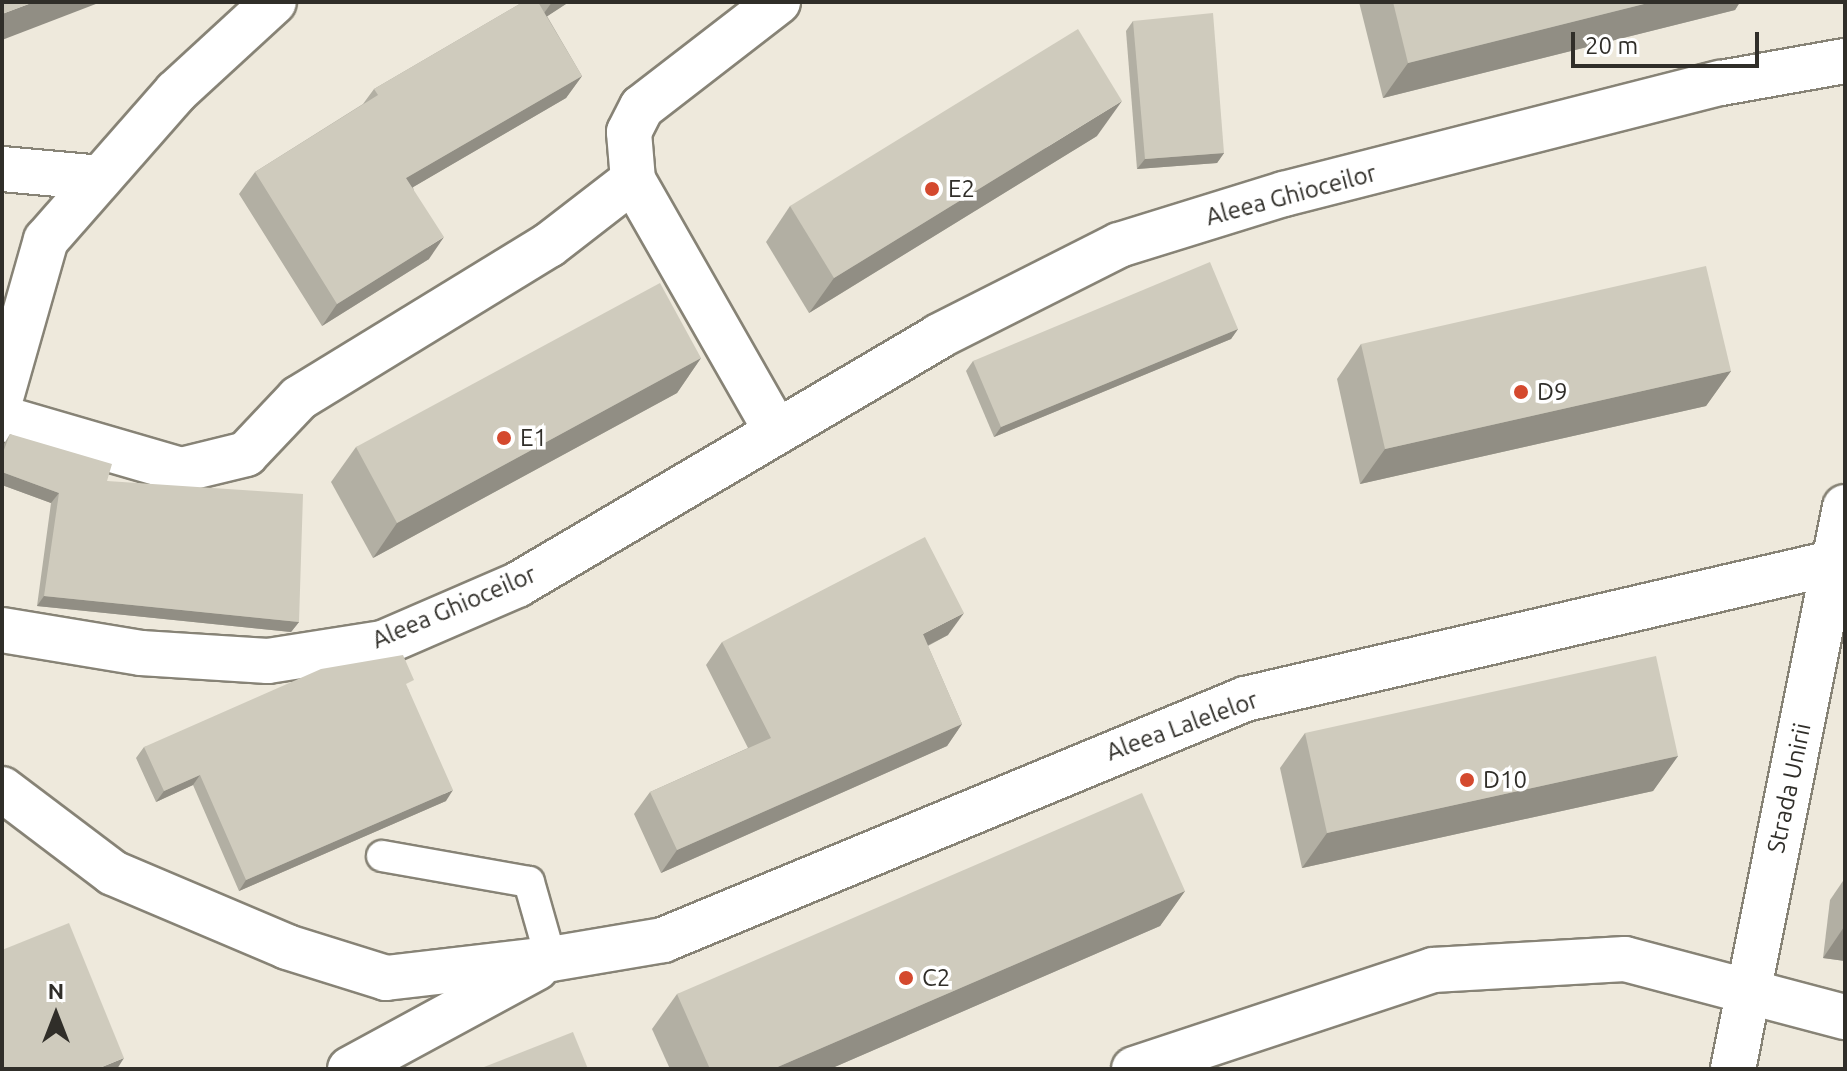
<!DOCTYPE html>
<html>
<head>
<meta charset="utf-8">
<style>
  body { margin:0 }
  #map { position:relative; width:1847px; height:1071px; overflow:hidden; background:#eee9dc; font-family:Ubuntu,sans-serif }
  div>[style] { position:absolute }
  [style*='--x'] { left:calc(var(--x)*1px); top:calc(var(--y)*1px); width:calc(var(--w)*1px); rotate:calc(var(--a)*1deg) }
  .roads { filter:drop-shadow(2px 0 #878376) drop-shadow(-2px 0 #878376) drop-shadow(0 2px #878376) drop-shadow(0 -2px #878376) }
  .lane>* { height:30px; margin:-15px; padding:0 15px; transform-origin:15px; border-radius:15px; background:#fff }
  .street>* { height:44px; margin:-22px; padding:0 22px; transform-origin:22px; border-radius:22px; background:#fff }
  .wall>* { inset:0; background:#b2afa3 }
  .shaded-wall>* { inset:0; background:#918e84 }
  .building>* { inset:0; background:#cfcbbd }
  .dots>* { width:22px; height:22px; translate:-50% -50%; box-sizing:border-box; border:4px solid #fff; border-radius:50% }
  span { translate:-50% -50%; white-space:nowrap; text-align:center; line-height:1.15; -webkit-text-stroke:7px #fff; paint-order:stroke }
  .poi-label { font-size:24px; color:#302e29 }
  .left { translate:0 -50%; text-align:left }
  .street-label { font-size:24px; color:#302e29 }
  .frame { position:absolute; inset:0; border:4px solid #302e29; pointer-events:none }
  .north { position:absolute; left:16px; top:975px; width:80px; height:80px; -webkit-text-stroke:6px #fff; paint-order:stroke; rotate:0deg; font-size:22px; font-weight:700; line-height:32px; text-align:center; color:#302e29 }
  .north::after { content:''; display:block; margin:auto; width:28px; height:36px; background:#302e29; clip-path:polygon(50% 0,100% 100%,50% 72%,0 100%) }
  .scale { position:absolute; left:1571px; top:32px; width:188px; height:36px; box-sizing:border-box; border:4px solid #302e29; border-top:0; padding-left:10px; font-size:24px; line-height:28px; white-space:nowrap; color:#302e29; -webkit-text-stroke:6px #fff; paint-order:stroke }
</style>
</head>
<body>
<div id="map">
  <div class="roads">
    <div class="lane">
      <div style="--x:382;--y:856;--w:149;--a:10"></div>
      <div style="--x:529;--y:882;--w:80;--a:74.1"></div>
    </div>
    <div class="street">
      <div style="--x:2;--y:169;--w:98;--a:5.2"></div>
      <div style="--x:633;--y:180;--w:48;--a:-94.8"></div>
      <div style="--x:629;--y:132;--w:28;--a:-63"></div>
      <div style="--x:642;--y:107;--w:172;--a:-37.7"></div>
      <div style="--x:2;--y:394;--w:160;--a:-74.1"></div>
      <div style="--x:46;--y:240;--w:197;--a:-48.7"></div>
      <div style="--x:176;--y:92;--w:133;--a:-42.6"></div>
      <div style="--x:2;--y:418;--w:186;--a:16.2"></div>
      <div style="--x:181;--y:470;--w:67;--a:-13.8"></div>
      <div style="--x:246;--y:454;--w:77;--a:-46.6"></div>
      <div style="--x:299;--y:398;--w:293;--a:-31.5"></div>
      <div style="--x:549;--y:245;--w:106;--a:-37.7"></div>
      <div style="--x:633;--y:180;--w:290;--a:60.3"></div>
      <div style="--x:2;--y:630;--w:141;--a:9.4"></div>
      <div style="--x:141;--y:653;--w:127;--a:3.6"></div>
      <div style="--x:268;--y:661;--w:116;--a:-8.9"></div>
      <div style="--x:383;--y:643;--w:146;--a:-23.4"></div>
      <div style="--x:517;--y:585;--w:490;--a:-30.5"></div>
      <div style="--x:939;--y:336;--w:202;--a:-26.8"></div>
      <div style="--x:1119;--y:245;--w:173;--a:-17.2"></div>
      <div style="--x:1284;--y:194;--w:451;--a:-14.3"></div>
      <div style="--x:1721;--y:83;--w:126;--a:-10.1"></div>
      <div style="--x:2;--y:789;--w:139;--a:37.1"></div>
      <div style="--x:113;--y:873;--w:189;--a:23"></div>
      <div style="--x:287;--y:947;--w:104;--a:17.4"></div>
      <div style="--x:386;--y:978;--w:166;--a:-6.6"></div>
      <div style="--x:551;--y:959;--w:114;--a:-9.6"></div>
      <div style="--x:663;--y:940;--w:630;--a:-22.49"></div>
      <div style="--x:1245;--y:699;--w:607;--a:-13.05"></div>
      <div style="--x:350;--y:1069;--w:212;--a:-28.5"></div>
      <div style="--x:1134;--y:1069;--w:315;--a:-18.3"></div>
      <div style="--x:1433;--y:970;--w:192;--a:-3.3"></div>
      <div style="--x:1625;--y:959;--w:228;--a:14.8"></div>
      <div style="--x:1733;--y:1069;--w:573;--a:-78.73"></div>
    </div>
  </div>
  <div class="wall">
    <div style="clip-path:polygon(523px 2px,569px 2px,547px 16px,582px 76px,566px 98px,413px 187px,429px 259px,322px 326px,239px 194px,255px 172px,363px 104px,374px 89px)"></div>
    <div style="clip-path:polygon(1359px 2px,1740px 2px,1735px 10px,1383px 98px)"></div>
    <div style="clip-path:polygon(1133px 21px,1224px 153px,1217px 163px,1137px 169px,1126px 31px)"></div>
    <div style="clip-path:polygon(1097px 136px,809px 313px,766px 242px,790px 206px)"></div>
    <div style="clip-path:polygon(1238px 329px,1231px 339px,994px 437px,966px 371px,973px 361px)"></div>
    <div style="clip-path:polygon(1361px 344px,1731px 371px,1706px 406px,1360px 484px,1337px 379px)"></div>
    <div style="clip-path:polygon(701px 358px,677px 393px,373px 558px,331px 482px,356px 447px)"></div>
    <div style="clip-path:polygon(10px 434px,107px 481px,299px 622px,291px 632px,37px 606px,51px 503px,2px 485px,2px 447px)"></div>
    <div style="clip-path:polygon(948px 635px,928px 646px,962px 724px,947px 746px,661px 873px,634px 814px,650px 792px,748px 748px,706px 665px,722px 642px)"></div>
    <div style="clip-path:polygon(408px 689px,446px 801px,239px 891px,193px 785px,156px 802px,136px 758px,144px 747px)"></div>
    <div style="clip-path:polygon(1305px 733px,1678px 756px,1653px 791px,1302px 868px,1280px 768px)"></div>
    <div style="clip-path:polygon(1845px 878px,1845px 961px,1823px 958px,1830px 900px)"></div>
    <div style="clip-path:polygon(1185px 891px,1160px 926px,830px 1069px,670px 1069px,652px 1029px,677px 994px)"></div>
  </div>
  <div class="shaded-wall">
    <div style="clip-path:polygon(34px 2px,101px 2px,2px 40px,2px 14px)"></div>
    <div style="clip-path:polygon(552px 2px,569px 2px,537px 23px)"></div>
    <div style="clip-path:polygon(1652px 2px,1740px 2px,1735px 10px,1383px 98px,1408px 63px)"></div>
    <div style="clip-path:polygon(582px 76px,566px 98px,391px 200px,406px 178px)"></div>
    <div style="clip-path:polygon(1122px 101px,1097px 136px,809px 313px,834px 278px)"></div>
    <div style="clip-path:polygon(1224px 153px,1217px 163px,1137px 169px,1145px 159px)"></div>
    <div style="clip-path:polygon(444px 237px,429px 259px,322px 326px,337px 304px)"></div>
    <div style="clip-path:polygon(1238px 329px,1231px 339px,994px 437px,1001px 427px)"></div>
    <div style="clip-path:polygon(701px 358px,677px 393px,373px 558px,397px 523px)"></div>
    <div style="clip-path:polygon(1731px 371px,1706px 406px,1360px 484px,1385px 449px)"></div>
    <div style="clip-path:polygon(2px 472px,59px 493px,51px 503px,2px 485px)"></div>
    <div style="clip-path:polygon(44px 596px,299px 622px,291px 632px,37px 606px)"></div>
    <div style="clip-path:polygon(964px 613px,948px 635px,907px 656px,923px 634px)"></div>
    <div style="clip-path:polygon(962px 724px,947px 746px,661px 873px,677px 850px)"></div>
    <div style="clip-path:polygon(1678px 756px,1653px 791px,1302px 868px,1327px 833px)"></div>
    <div style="clip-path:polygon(200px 775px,193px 785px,156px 802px,164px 791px)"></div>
    <div style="clip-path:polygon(453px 790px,446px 801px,239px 891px,246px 880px)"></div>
    <div style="clip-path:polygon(1185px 891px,1160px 926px,830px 1069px,773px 1069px)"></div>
    <div style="clip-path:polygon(1844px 927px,1845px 961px,1823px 958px)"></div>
    <div style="clip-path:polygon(124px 1058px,117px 1069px,97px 1069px)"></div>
  </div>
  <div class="building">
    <div style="clip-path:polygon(2px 2px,34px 2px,2px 14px)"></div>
    <div style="clip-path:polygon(523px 2px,538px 2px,582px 76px,406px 178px,444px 237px,337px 304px,255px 172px,378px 95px,374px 89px)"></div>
    <div style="clip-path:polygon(1393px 2px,1652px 2px,1408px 63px)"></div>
    <div style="clip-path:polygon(1213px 13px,1224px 153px,1145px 159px,1133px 21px)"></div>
    <div style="clip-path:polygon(1078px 29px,1122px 101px,834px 278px,790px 206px)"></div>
    <div style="clip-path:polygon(1210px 262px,1238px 329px,1001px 427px,973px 361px)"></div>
    <div style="clip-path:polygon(1706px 266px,1731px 371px,1385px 449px,1361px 344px)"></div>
    <div style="clip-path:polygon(660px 283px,701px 358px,397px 523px,356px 447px)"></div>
    <div style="clip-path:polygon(10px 434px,112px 464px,107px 481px,303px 494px,299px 622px,44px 596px,59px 493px,2px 472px,2px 455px)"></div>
    <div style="clip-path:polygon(925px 537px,964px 613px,923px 634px,962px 724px,677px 850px,650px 792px,771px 738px,722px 642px)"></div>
    <div style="clip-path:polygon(403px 655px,414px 680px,406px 684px,453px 790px,246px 880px,200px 775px,164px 791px,144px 747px,321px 669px)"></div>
    <div style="clip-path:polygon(1656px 656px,1678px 756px,1327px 833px,1305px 733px)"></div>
    <div style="clip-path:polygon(1142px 793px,1185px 891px,773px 1069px,710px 1069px,677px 994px)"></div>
    <div style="clip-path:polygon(69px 923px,124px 1058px,97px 1069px,2px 1069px,2px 950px)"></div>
    <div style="clip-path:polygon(573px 1032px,588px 1069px,479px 1069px)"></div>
  </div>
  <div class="dots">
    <div style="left:932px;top:189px;background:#d4492e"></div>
    <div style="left:1521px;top:392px;background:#d4492e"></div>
    <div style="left:504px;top:438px;background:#d4492e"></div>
    <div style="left:1467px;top:780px;background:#d4492e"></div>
    <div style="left:906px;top:978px;background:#d4492e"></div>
  </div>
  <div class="poi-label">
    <span class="left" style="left:948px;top:189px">E2</span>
    <span class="left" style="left:1537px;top:392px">D9</span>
    <span class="left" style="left:520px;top:438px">E1</span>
    <span class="left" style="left:1483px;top:780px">D10</span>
    <span class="left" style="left:922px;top:978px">C2</span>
  </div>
  <div class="street-label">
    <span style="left:1291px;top:195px;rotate:-15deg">Aleea Ghioceilor</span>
    <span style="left:454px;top:607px;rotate:-23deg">Aleea Ghioceilor</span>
    <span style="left:1182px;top:726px;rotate:-20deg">Aleea Lalelelor</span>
    <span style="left:1789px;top:788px;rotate:-78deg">Strada Unirii</span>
  </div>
  <div class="frame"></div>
  <div class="north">N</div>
  <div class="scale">20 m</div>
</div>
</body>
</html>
